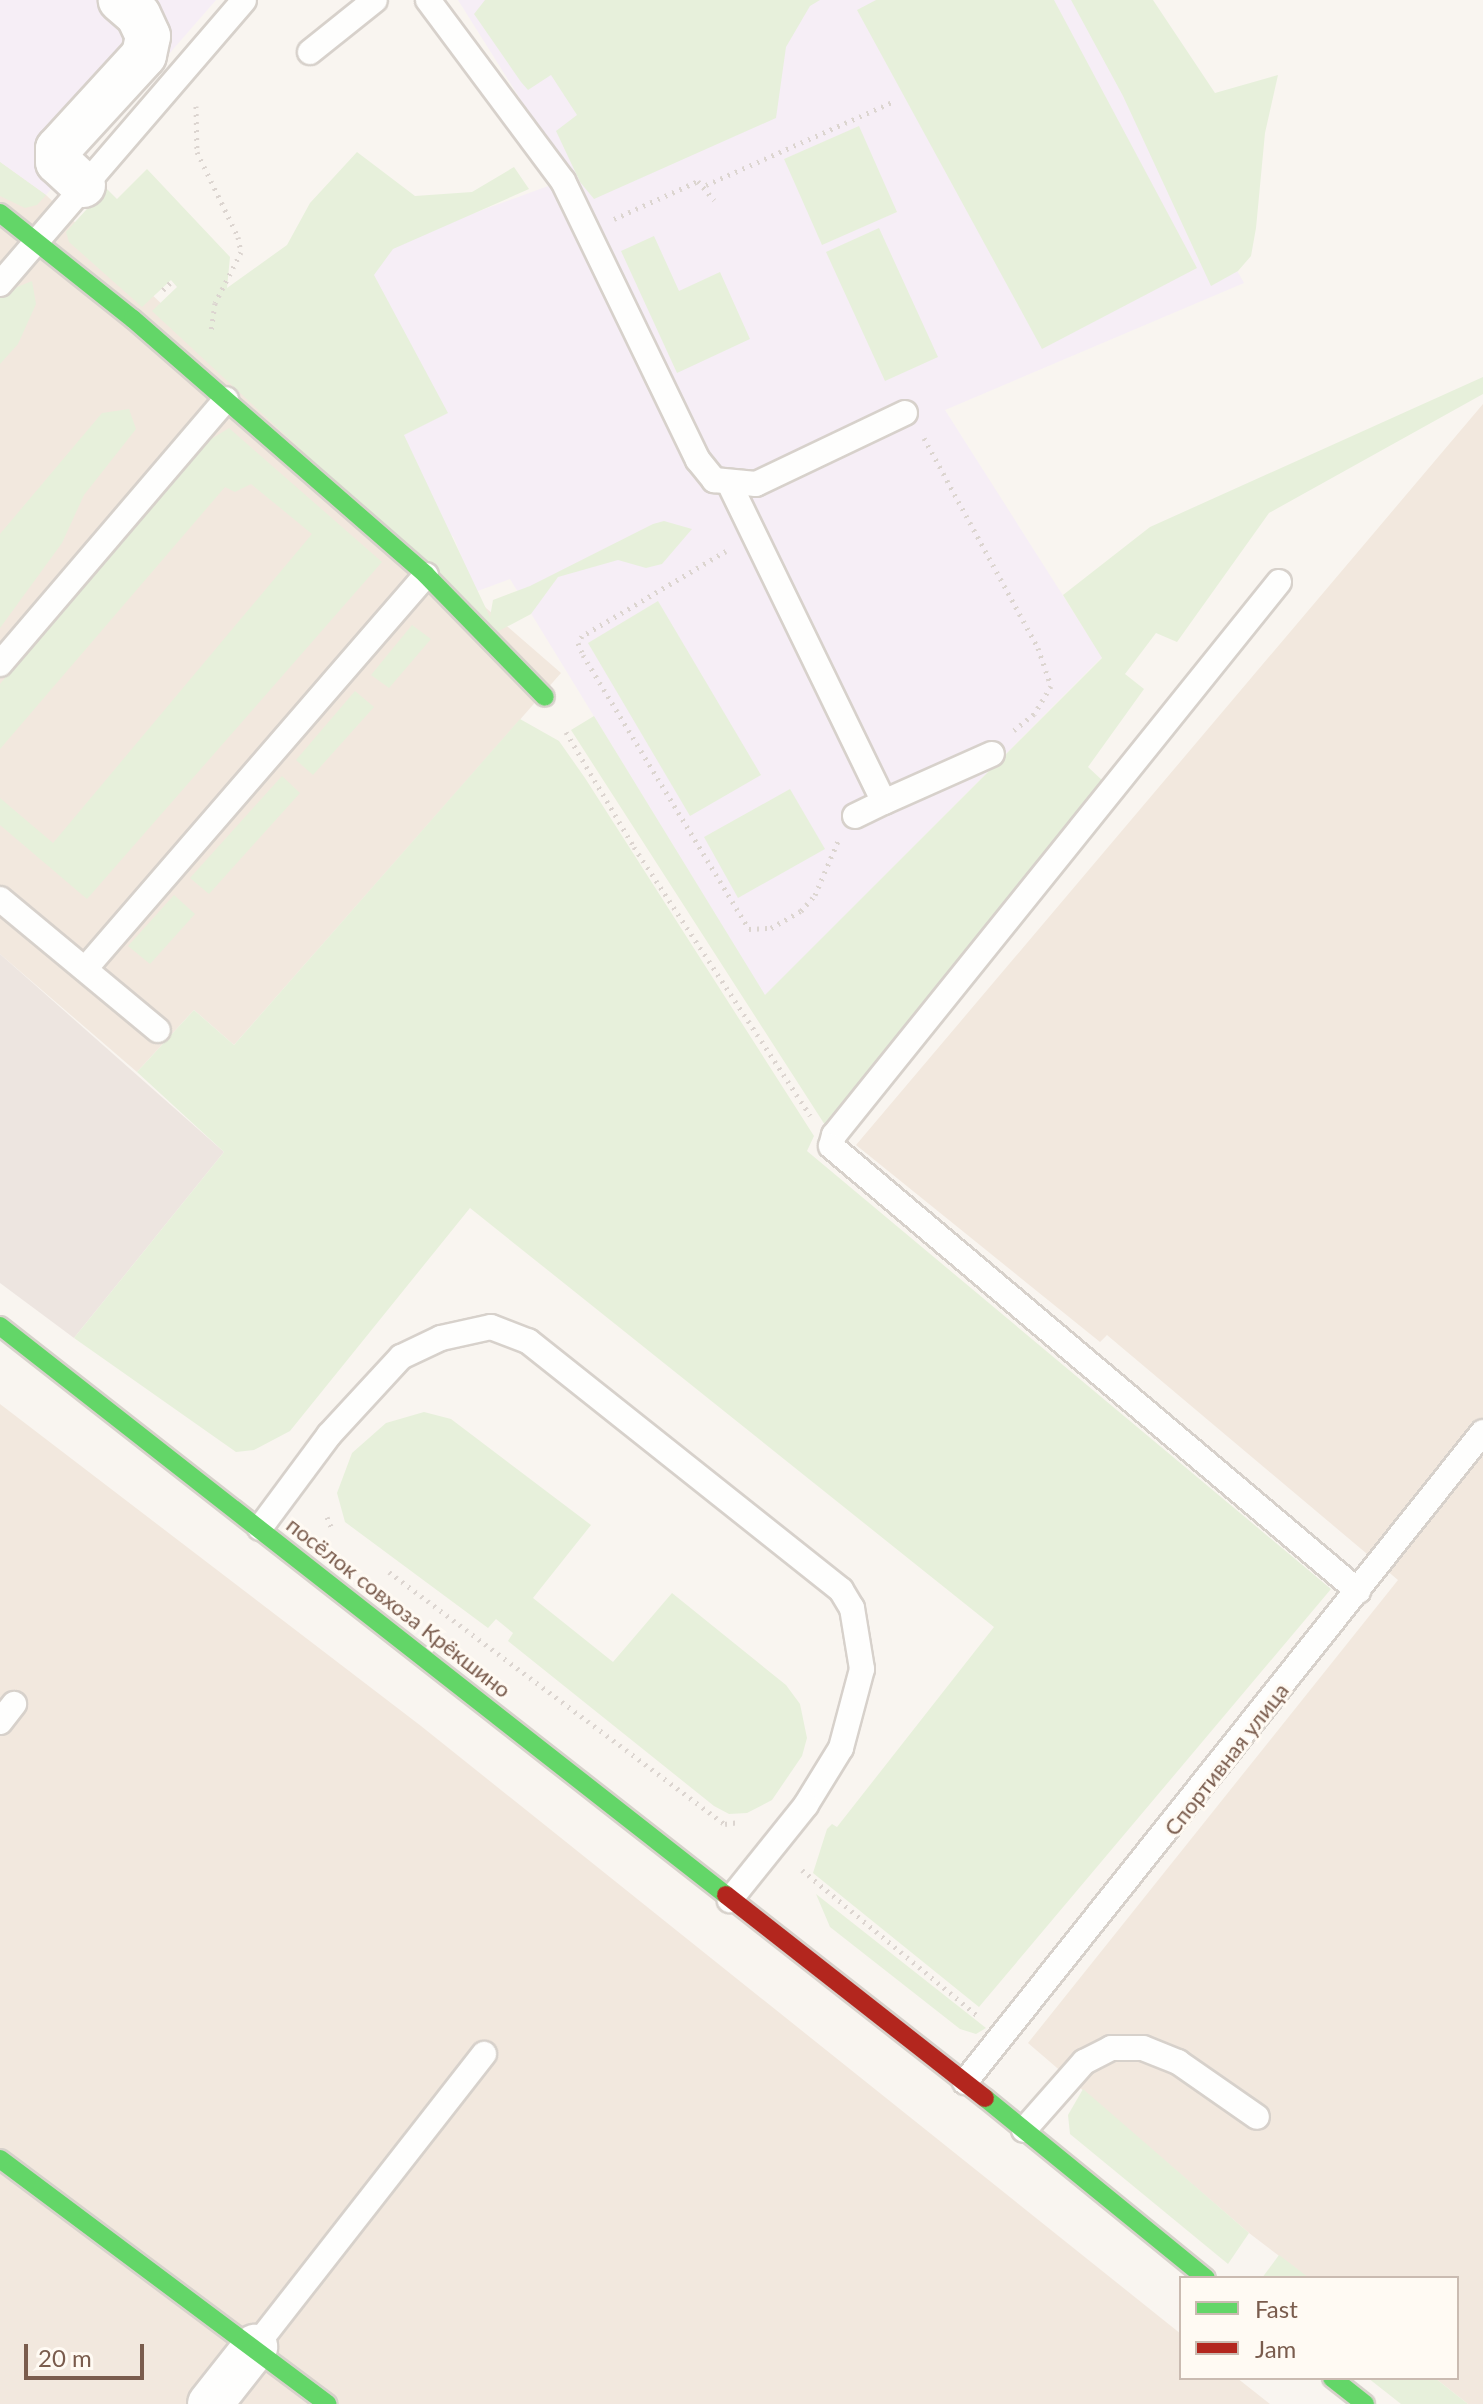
<!DOCTYPE html>
<html>
<head>
<meta charset="utf-8">
<style>
  body { margin:0 }
  #map { position:relative; width:1483px; height:2404px; overflow:hidden; background:#f9f5f0; font-family:Lato,sans-serif }
  div>[style] { position:absolute }
  [style*='--x'] { left:calc(var(--x)*1px); top:calc(var(--y)*1px); width:calc(var(--w)*1px); rotate:calc(var(--a)*1deg) }
  .residential>* { inset:0; background:#f2e8de }
  .industrial>* { inset:0; background:#ede5e0 }
  .education>* { inset:0; background:#f6eef6 }
  .green>* { inset:0; background:#e7f0db }
  .path>* { height:5px; margin-top:-2.5px; transform-origin:0; background:repeating-linear-gradient(90deg,#dcd5d0 0 2px,transparent 0 8px) }
  .roads { filter:drop-shadow(2px 0 #d7d1cb) drop-shadow(-2px 0 #d7d1cb) drop-shadow(0 2px #d7d1cb) drop-shadow(0 -2px #d7d1cb) }
  .lane>* { height:24px; margin:-12px; padding:0 12px; transform-origin:12px; border-radius:12px; background:#fefefd }
  .street>* { height:44px; margin:-22px; padding:0 22px; transform-origin:22px; border-radius:22px; background:#fefefd }
  .fast>* { height:18px; margin:-9px; padding:0 9px; transform-origin:9px; border-radius:9px; background:#63d668 }
  .jam>* { height:18px; margin:-9px; padding:0 9px; transform-origin:9px; border-radius:9px; background:#b3261e }
  span { translate:-50% -50%; white-space:nowrap; text-align:center; line-height:1.15; -webkit-text-stroke:6px #fffaf3; paint-order:stroke }
  .street-label { font-size:22px; color:#7a5c4d }
  .legend { position:absolute; left:1179px; top:2276px; width:280px; height:104px; box-sizing:border-box; background:#fffaf3; border:2px solid #cabbb1; margin:0; padding:10px 14px; list-style:none; font-size:24px; color:#7a5c4d }
  .legend li { display:flex; align-items:center; gap:16px; height:40px }
  .legend b { width:40px; border:2px solid #cabbb1 }
  .scale { position:absolute; left:24px; top:2344px; width:120px; height:36px; box-sizing:border-box; border:4px solid #7a5c4d; border-top:0; padding-left:10px; font-size:24px; line-height:28px; white-space:nowrap; color:#7a5c4d; -webkit-text-stroke:6px #fffaf3; paint-order:stroke }
</style>
</head>
<body>
<div id="map">
  <div class="residential">
    <div style="clip-path:polygon(0 162px,46px 195px,471px 595px,561px 673px,234px 1045px,194px 1010px,137px 1072px,0 954px)"></div>
    <div style="clip-path:polygon(1483px 404px,1483px 2404px,1468px 2404px,1435px 2378px,1457px 2378px,1457px 2278px,1308px 2278px,1249px 2233px,1028px 2043px,1398px 1580px,1107px 1335px,1100px 1342px,856px 1145px)"></div>
    <div style="clip-path:polygon(0 1404px,421px 1726px,1181px 2334px,1181px 2378px,1237px 2378px,1270px 2404px,0 2404px)"></div>
  </div>
  <div class="industrial">
    <div style="clip-path:polygon(0 954px,224px 1152px,74px 1338px,0 1283px)"></div>
  </div>
  <div class="education">
    <div style="clip-path:polygon(0 0,216px 0,46px 195px,0 162px)"></div>
    <div style="clip-path:polygon(458px 0,1088px 0,1244px 283px,945px 410px,1102px 657px,765px 996px,510px 579px,475px 592px,454px 538px,233px 301px,570px 178px)"></div>
  </div>
  <div class="green">
    <div style="clip-path:polygon(485px 0,820px 0,810px 6px,786px 47px,776px 118px,594px 199px,580px 182px,556px 131px,577px 115px,551px 75px,528px 90px,521px 82px,474px 14px)"></div>
    <div style="clip-path:polygon(876px 0,1054px 0,1197px 268px,1042px 349px,857px 10px)"></div>
    <div style="clip-path:polygon(1071px 0,1153px 0,1215px 93px,1278px 75px,1265px 133px,1256px 228px,1251px 256px,1238px 271px,1211px 286px,1123px 96px)"></div>
    <div style="clip-path:polygon(859px 126px,897px 212px,822px 245px,784px 159px)"></div>
    <div style="clip-path:polygon(357px 152px,415px 196px,472px 192px,514px 167px,529px 189px,393px 249px,374px 275px,448px 413px,404px 435px,490px 617px,493px 600px,530px 586px,653px 524px,664px 521px,692px 529px,662px 564px,646px 568px,618px 560px,558px 577px,531px 614px,497px 632px,152px 311px,177px 287px,171px 280px,142px 307px,69px 242px,66px 232px,106px 188px,117px 199px,147px 169px,230px 257px,227px 288px,287px 245px,310px 203px)"></div>
    <div style="clip-path:polygon(0 162px,46px 195px,37px 205px,25px 208px,0 196px)"></div>
    <div style="clip-path:polygon(879px 228px,938px 357px,885px 381px,826px 252px)"></div>
    <div style="clip-path:polygon(654px 236px,679px 291px,720px 272px,750px 339px,677px 373px,621px 251px)"></div>
    <div style="clip-path:polygon(32px 281px,36px 304px,18px 344px,0 364px,0 294px)"></div>
    <div style="clip-path:polygon(1483px 377px,1483px 394px,1269px 513px,1177px 642px,1156px 633px,1125px 674px,1144px 689px,1088px 767px,1104px 782px,825px 1125px,571px 730px,594px 716px,765px 995px,1102px 658px,1063px 595px,1150px 527px)"></div>
    <div style="clip-path:polygon(129px 409px,136px 429px,84px 495px,62px 543px,0 628px,0 534px,102px 413px)"></div>
    <div style="clip-path:polygon(229px 428px,382px 562px,87px 899px,0 825px,0 798px,53px 843px,312px 534px,251px 484px,235px 492px,225px 487px,0 749px,0 684px,200px 446px)"></div>
    <div style="clip-path:polygon(658px 601px,761px 775px,690px 816px,588px 643px)"></div>
    <div style="clip-path:polygon(412px 625px,431px 639px,389px 688px,371px 675px)"></div>
    <div style="clip-path:polygon(355px 691px,374px 707px,313px 775px,296px 760px)"></div>
    <div style="clip-path:polygon(520px 719px,559px 741px,585px 778px,814px 1136px,807px 1151px,1331px 1589px,979px 2007px,813px 1873px,827px 1829px,832px 1824px,837px 1827px,994px 1627px,470px 1208px,290px 1431px,254px 1450px,236px 1452px,74px 1338px,224px 1152px,137px 1072px,194px 1010px,234px 1045px)"></div>
    <div style="clip-path:polygon(282px 776px,300px 793px,209px 894px,190px 878px)"></div>
    <div style="clip-path:polygon(790px 789px,825px 849px,738px 898px,704px 837px)"></div>
    <div style="clip-path:polygon(174px 895px,195px 914px,150px 964px,128px 946px)"></div>
    <div style="clip-path:polygon(424px 1412px,451px 1419px,591px 1525px,533px 1598px,613px 1662px,672px 1593px,786px 1685px,800px 1704px,807px 1738px,802px 1756px,772px 1800px,747px 1813px,729px 1814px,714px 1806px,508px 1641px,513px 1633px,496px 1619px,488px 1628px,345px 1522px,337px 1493px,352px 1453px,386px 1423px)"></div>
    <div style="clip-path:polygon(816px 1894px,986px 2028px,976px 2034px,960px 2029px,830px 1927px)"></div>
    <div style="clip-path:polygon(1083px 2089px,1249px 2233px,1228px 2264px,1070px 2134px,1068px 2115px)"></div>
    <div style="clip-path:polygon(1279px 2255px,1287px 2261px,1309px 2278px,1262px 2278px)"></div>
    <div style="clip-path:polygon(1368px 2378px,1435px 2378px,1468px 2404px,1401px 2404px)"></div>
  </div>
  <div class="path">
    <div style="--x:196;--y:106;--w:46;--a:88.8"></div>
    <div style="--x:197;--y:152;--w:94;--a:64.2"></div>
    <div style="--x:238;--y:237;--w:15;--a:79"></div>
    <div style="--x:241;--y:252;--w:57;--a:117"></div>
    <div style="--x:215;--y:303;--w:28;--a:98"></div>
    <div style="--x:706;--y:185;--w:207;--a:-24"></div>
    <div style="--x:614;--y:219;--w:92;--a:-24.3"></div>
    <div style="--x:698;--y:181;--w:25;--a:50"></div>
    <div style="--x:163;--y:290;--w:13;--a:-45"></div>
    <div style="--x:924;--y:438;--w:239;--a:61.5"></div>
    <div style="--x:1038;--y:648;--w:40;--a:71.1"></div>
    <div style="--x:1051;--y:686;--w:33;--a:121"></div>
    <div style="--x:1034;--y:714;--w:26;--a:141"></div>
    <div style="--x:726;--y:551;--w:167;--a:149.4"></div>
    <div style="--x:582;--y:636;--w:8;--a:120"></div>
    <div style="--x:578;--y:643;--w:13;--a:67"></div>
    <div style="--x:583;--y:655;--w:320;--a:58.8"></div>
    <div style="--x:749;--y:929;--w:22;--a:-3"></div>
    <div style="--x:771;--y:928;--w:34;--a:-30"></div>
    <div style="--x:801;--y:911;--w:21;--a:-49"></div>
    <div style="--x:815;--y:895;--w:59;--a:-66.9"></div>
    <div style="--x:566;--y:732;--w:134;--a:59.4"></div>
    <div style="--x:634;--y:847;--w:321;--a:56.7"></div>
    <div style="--x:327;--y:1517;--w:15;--a:67"></div>
    <div style="--x:389;--y:1572;--w:420;--a:36.9"></div>
    <div style="--x:725;--y:1824;--w:14;--a:-8"></div>
    <div style="--x:802;--y:1870;--w:230;--a:39.7"></div>
  </div>
  <div class="roads">
    <div class="lane">
      <div style="--x:428;--y:0;--w:226;--a:53.3"></div>
      <div style="--x:563;--y:181;--w:310;--a:64.2"></div>
      <div style="--x:698;--y:460;--w:26;--a:51"></div>
      <div style="--x:714;--y:480;--w:42;--a:5.4"></div>
      <div style="--x:756;--y:484;--w:165;--a:-25.5"></div>
      <div style="--x:310;--y:52;--w:83;--a:-38.7"></div>
      <div style="--x:0;--y:284;--w:374;--a:-49.3"></div>
      <div style="--x:730;--y:485;--w:352;--a:64.1"></div>
      <div style="--x:884;--y:802;--w:118;--a:-24"></div>
      <div style="--x:1279;--y:582;--w:710;--a:128.82"></div>
      <div style="--x:834;--y:1135;--w:11;--a:105"></div>
      <div style="--x:831;--y:1146;--w:690;--a:40.18"></div>
      <div style="--x:0;--y:664;--w:348;--a:-49.5"></div>
      <div style="--x:855;--y:816;--w:32;--a:-26"></div>
      <div style="--x:0;--y:899;--w:205;--a:39.7"></div>
      <div style="--x:85;--y:969;--w:521;--a:-49.12"></div>
      <div style="--x:260;--y:1528;--w:116;--a:-53.4"></div>
      <div style="--x:329;--y:1435;--w:106;--a:-47.3"></div>
      <div style="--x:401;--y:1357;--w:44;--a:-25.4"></div>
      <div style="--x:441;--y:1338;--w:51;--a:-12.4"></div>
      <div style="--x:491;--y:1327;--w:40;--a:21"></div>
      <div style="--x:528;--y:1341;--w:400;--a:38.5"></div>
      <div style="--x:841;--y:1590;--w:21;--a:59"></div>
      <div style="--x:852;--y:1608;--w:62;--a:80.7"></div>
      <div style="--x:862;--y:1669;--w:82;--a:104.9"></div>
      <div style="--x:841;--y:1748;--w:67;--a:121.6"></div>
      <div style="--x:806;--y:1805;--w:122;--a:128.7"></div>
      <div style="--x:0;--y:1722;--w:23;--a:-52"></div>
      <div style="--x:965;--y:2082;--w:831;--a:-51.45"></div>
      <div style="--x:1024;--y:2130;--w:91;--a:-48.6"></div>
      <div style="--x:1084;--y:2062;--w:30;--a:-27"></div>
      <div style="--x:1111;--y:2048;--w:32;--a:0"></div>
      <div style="--x:1143;--y:2048;--w:38;--a:22"></div>
      <div style="--x:1178;--y:2062;--w:96;--a:34.8"></div>
      <div style="--x:255;--y:2347;--w:372;--a:-52"></div>
    </div>
    <div class="street">
      <div style="--x:83;--y:185;--w:34;--a:-137"></div>
      <div style="--x:58;--y:162;--w:13;--a:-90"></div>
      <div style="--x:58;--y:149;--w:127;--a:-47.5"></div>
      <div style="--x:144;--y:55;--w:19;--a:-78"></div>
      <div style="--x:148;--y:36;--w:23;--a:-115"></div>
      <div style="--x:138;--y:15;--w:23;--a:-139"></div>
      <div style="--x:210;--y:2404;--w:73;--a:-51.7"></div>
    </div>
    <div class="fast">
      <div style="--x:0;--y:213;--w:170;--a:38.6"></div>
      <div style="--x:133;--y:319;--w:389;--a:41.1"></div>
      <div style="--x:426;--y:575;--w:170;--a:45.7"></div>
      <div style="--x:0;--y:1326;--w:922;--a:38.09"></div>
      <div style="--x:985;--y:2098;--w:285;--a:39.2"></div>
      <div style="--x:0;--y:2159;--w:409;--a:36.8"></div>
      <div style="--x:1332;--y:2378;--w:42;--a:38.2"></div>
    </div>
    <div class="jam">
      <div style="--x:726;--y:1895;--w:329;--a:38.1"></div>
    </div>
  </div>
  <div class="street-label">
    <span style="left:399px;top:1607px;rotate:38deg">посёлок совхоза Крёкшино</span>
    <span style="left:1226px;top:1759px;rotate:-52deg">Спортивная улица</span>
  </div>
  <ul class="legend">
  <li><b style="height:10px;background:#63d668"></b>Fast</li>
  <li><b style="height:10px;background:#b3261e"></b>Jam</li>
  </ul>
  <div class="scale">20 m</div>
</div>
</body>
</html>
